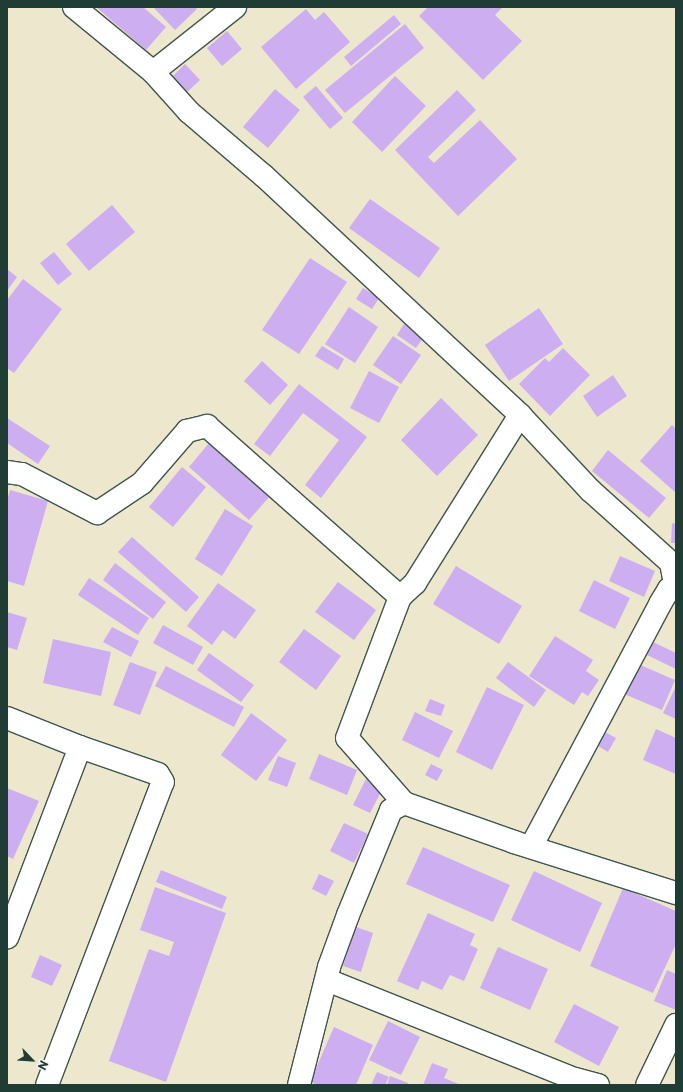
<!DOCTYPE html>
<html>
<head>
<meta charset="utf-8">
<style>
  body { margin:0 }
  #map { position:relative; width:683px; height:1092px; overflow:hidden; background:#ede7cd; font-family:"Playpen Sans",sans-serif }
  div>[style] { position:absolute }
  [style*='--x'] { left:calc(var(--x)*1px); top:calc(var(--y)*1px); width:calc(var(--w)*1px); rotate:calc(var(--a)*1deg) }
  .building>* { inset:0; background:#cdaef1 }
  .roads { filter:drop-shadow(1px 0 #3e564b) drop-shadow(-1px 0 #3e564b) drop-shadow(0 1px #3e564b) drop-shadow(0 -1px #3e564b) }
  .minor>* { height:22px; margin:-11px; padding:0 11px; transform-origin:11px; border-radius:11px; background:#fff }
  span { translate:-50% -50%; white-space:nowrap; text-align:center; line-height:1.15; -webkit-text-stroke:3.5px #f6f6f2; paint-order:stroke }
  .frame { position:absolute; inset:0; border:8px solid #1f3d34; pointer-events:none }
  .north { position:absolute; left:12px; top:1040px; width:40px; height:40px; -webkit-text-stroke:3px #f6f6f2; paint-order:stroke; rotate:115deg; font-size:11px; font-weight:700; line-height:16px; text-align:center; color:#1f3d34 }
  .north::after { content:''; display:block; margin:auto; width:14px; height:18px; background:#1f3d34; clip-path:polygon(50% 0,100% 100%,50% 72%,0 100%) }
</style>
</head>
<body>
<div id="map">
  <div class="building">
    <div style="clip-path:polygon(96px 7px,143px 7px,166px 27px,146px 50px)"></div>
    <div style="clip-path:polygon(153px 7px,195px 7px,197px 9px,175px 30px)"></div>
    <div style="clip-path:polygon(428px 7px,503px 7px,495px 15px,522px 41px,483px 80px,419px 16px)"></div>
    <div style="clip-path:polygon(306px 9px,315px 20px,324px 12px,350px 42px,296px 89px,261px 47px)"></div>
    <div style="clip-path:polygon(394px 15px,401px 24px,351px 66px,344px 57px)"></div>
    <div style="clip-path:polygon(405px 24px,424px 48px,345px 113px,325px 90px)"></div>
    <div style="clip-path:polygon(227px 31px,242px 49px,222px 66px,207px 48px)"></div>
    <div style="clip-path:polygon(185px 64px,200px 80px,186px 93px,171px 78px)"></div>
    <div style="clip-path:polygon(395px 76px,426px 106px,382px 152px,352px 122px)"></div>
    <div style="clip-path:polygon(316px 86px,343px 118px,330px 129px,303px 97px)"></div>
    <div style="clip-path:polygon(275px 89px,300px 110px,268px 148px,243px 127px)"></div>
    <div style="clip-path:polygon(457px 90px,476px 110px,428px 157px,434px 163px,480px 120px,517px 159px,458px 216px,395px 150px)"></div>
    <div style="clip-path:polygon(370px 199px,440px 248px,419px 278px,349px 228px)"></div>
    <div style="clip-path:polygon(112px 205px,135px 232px,89px 271px,66px 244px)"></div>
    <div style="clip-path:polygon(54px 252px,72px 274px,58px 285px,40px 263px)"></div>
    <div style="clip-path:polygon(310px 258px,347px 282px,299px 354px,262px 330px)"></div>
    <div style="clip-path:polygon(7px 269px,17px 277px,7px 291px)"></div>
    <div style="clip-path:polygon(23px 279px,62px 309px,14px 373px,7px 368px,7px 300px)"></div>
    <div style="clip-path:polygon(363px 288px,379px 298px,372px 309px,356px 299px)"></div>
    <div style="clip-path:polygon(349px 307px,378px 327px,355px 363px,325px 344px)"></div>
    <div style="clip-path:polygon(539px 308px,563px 344px,509px 381px,485px 345px)"></div>
    <div style="clip-path:polygon(404px 324px,423px 338px,416px 348px,397px 335px)"></div>
    <div style="clip-path:polygon(393px 336px,421px 355px,401px 384px,373px 365px)"></div>
    <div style="clip-path:polygon(322px 346px,344px 359px,338px 370px,315px 356px)"></div>
    <div style="clip-path:polygon(563px 348px,590px 375px,550px 416px,519px 384px,545px 358px,549px 362px)"></div>
    <div style="clip-path:polygon(262px 361px,288px 385px,270px 405px,244px 381px)"></div>
    <div style="clip-path:polygon(369px 371px,399px 387px,379px 423px,350px 408px)"></div>
    <div style="clip-path:polygon(613px 375px,627px 396px,597px 417px,583px 396px)"></div>
    <div style="clip-path:polygon(299px 384px,367px 437px,321px 498px,305px 485px,339px 440px,303px 413px,270px 456px,254px 444px)"></div>
    <div style="clip-path:polygon(441px 398px,478px 435px,437px 476px,401px 440px)"></div>
    <div style="clip-path:polygon(7px 418px,50px 446px,38px 464px,7px 443px)"></div>
    <div style="clip-path:polygon(672px 425px,676px 429px,676px 493px,640px 461px)"></div>
    <div style="clip-path:polygon(209px 443px,270px 496px,249px 520px,189px 467px)"></div>
    <div style="clip-path:polygon(608px 450px,666px 498px,649px 518px,592px 471px)"></div>
    <div style="clip-path:polygon(182px 467px,206px 487px,173px 527px,149px 507px)"></div>
    <div style="clip-path:polygon(10px 490px,48px 501px,24px 586px,7px 581px,7px 501px)"></div>
    <div style="clip-path:polygon(225px 509px,253px 526px,222px 576px,195px 559px)"></div>
    <div style="clip-path:polygon(672px 523px,676px 524px,676px 543px,671px 543px)"></div>
    <div style="clip-path:polygon(132px 537px,199px 597px,186px 612px,118px 552px)"></div>
    <div style="clip-path:polygon(620px 556px,655px 571px,644px 597px,609px 581px)"></div>
    <div style="clip-path:polygon(115px 563px,166px 602px,153px 619px,103px 580px)"></div>
    <div style="clip-path:polygon(456px 566px,522px 606px,499px 644px,433px 604px)"></div>
    <div style="clip-path:polygon(89px 578px,149px 618px,138px 635px,78px 595px)"></div>
    <div style="clip-path:polygon(594px 580px,630px 598px,615px 629px,579px 611px)"></div>
    <div style="clip-path:polygon(338px 582px,376px 610px,354px 640px,315px 612px)"></div>
    <div style="clip-path:polygon(218px 583px,256px 610px,235px 639px,223px 630px,212px 645px,187px 626px)"></div>
    <div style="clip-path:polygon(7px 612px,27px 618px,17px 650px,7px 647px)"></div>
    <div style="clip-path:polygon(163px 625px,203px 647px,193px 665px,153px 643px)"></div>
    <div style="clip-path:polygon(112px 627px,139px 641px,131px 657px,103px 642px)"></div>
    <div style="clip-path:polygon(304px 629px,341px 656px,316px 690px,279px 662px)"></div>
    <div style="clip-path:polygon(555px 636px,593px 660px,586px 671px,599px 680px,588px 696px,582px 692px,574px 705px,529px 676px)"></div>
    <div style="clip-path:polygon(53px 639px,111px 652px,101px 696px,43px 683px)"></div>
    <div style="clip-path:polygon(653px 642px,676px 653px,676px 669px,647px 655px)"></div>
    <div style="clip-path:polygon(209px 653px,254px 685px,241px 702px,197px 670px)"></div>
    <div style="clip-path:polygon(130px 662px,157px 672px,140px 715px,113px 705px)"></div>
    <div style="clip-path:polygon(508px 662px,546px 690px,534px 707px,496px 678px)"></div>
    <div style="clip-path:polygon(638px 664px,675px 680px,662px 710px,624px 694px)"></div>
    <div style="clip-path:polygon(166px 666px,244px 707px,234px 727px,155px 686px)"></div>
    <div style="clip-path:polygon(676px 686px,676px 719px,663px 713px)"></div>
    <div style="clip-path:polygon(487px 687px,524px 705px,492px 770px,456px 752px)"></div>
    <div style="clip-path:polygon(430px 699px,445px 705px,441px 716px,425px 711px)"></div>
    <div style="clip-path:polygon(415px 712px,453px 731px,439px 758px,402px 740px)"></div>
    <div style="clip-path:polygon(251px 713px,287px 740px,256px 781px,221px 755px)"></div>
    <div style="clip-path:polygon(656px 729px,676px 738px,676px 774px,643px 760px)"></div>
    <div style="clip-path:polygon(601px 730px,616px 738px,608px 752px,593px 743px)"></div>
    <div style="clip-path:polygon(319px 754px,357px 770px,347px 795px,309px 779px)"></div>
    <div style="clip-path:polygon(278px 756px,296px 763px,287px 787px,268px 780px)"></div>
    <div style="clip-path:polygon(431px 764px,443px 770px,437px 781px,425px 775px)"></div>
    <div style="clip-path:polygon(366px 779px,383px 788px,370px 813px,353px 805px)"></div>
    <div style="clip-path:polygon(7px 788px,39px 801px,13px 859px,7px 856px)"></div>
    <div style="clip-path:polygon(344px 823px,368px 834px,354px 863px,330px 851px)"></div>
    <div style="clip-path:polygon(423px 847px,510px 885px,493px 922px,406px 884px)"></div>
    <div style="clip-path:polygon(161px 870px,227px 897px,222px 909px,156px 882px)"></div>
    <div style="clip-path:polygon(534px 871px,602px 903px,580px 952px,511px 920px)"></div>
    <div style="clip-path:polygon(319px 874px,334px 881px,326px 896px,312px 889px)"></div>
    <div style="clip-path:polygon(155px 887px,226px 913px,166px 1082px,109px 1061px,149px 949px,169px 956px,174px 942px,140px 930px)"></div>
    <div style="clip-path:polygon(623px 888px,676px 911px,676px 944px,653px 993px,590px 966px)"></div>
    <div style="clip-path:polygon(428px 913px,475px 934px,470px 945px,478px 949px,464px 981px,450px 975px,442px 990px,422px 981px,418px 990px,397px 981px)"></div>
    <div style="clip-path:polygon(356px 927px,373px 933px,361px 972px,343px 966px)"></div>
    <div style="clip-path:polygon(498px 947px,548px 969px,530px 1010px,480px 988px)"></div>
    <div style="clip-path:polygon(40px 955px,62px 965px,52px 986px,31px 977px)"></div>
    <div style="clip-path:polygon(667px 970px,676px 974px,676px 1010px,654px 1001px)"></div>
    <div style="clip-path:polygon(574px 1004px,619px 1027px,599px 1066px,554px 1042px)"></div>
    <div style="clip-path:polygon(388px 1021px,420px 1037px,401px 1075px,369px 1060px)"></div>
    <div style="clip-path:polygon(334px 1027px,373px 1045px,356px 1085px,318px 1085px,310px 1082px)"></div>
    <div style="clip-path:polygon(432px 1063px,448px 1069px,444px 1078px,461px 1085px,423px 1085px)"></div>
    <div style="clip-path:polygon(377px 1072px,389px 1077px,385px 1085px,371px 1085px)"></div>
    <div style="clip-path:polygon(390px 1076px,408px 1083px,407px 1085px,387px 1085px)"></div>
  </div>
  <div class="roads">
    <div class="minor">
      <div style="--x:74;--y:7;--w:102;--a:39.4"></div>
      <div style="--x:153;--y:72;--w:54;--a:48"></div>
      <div style="--x:189;--y:112;--w:99;--a:40.5"></div>
      <div style="--x:264;--y:176;--w:350;--a:43"></div>
      <div style="--x:520;--y:415;--w:103;--a:47"></div>
      <div style="--x:590;--y:490;--w:109;--a:42"></div>
      <div style="--x:671;--y:563;--w:25;--a:79"></div>
      <div style="--x:153;--y:72;--w:105;--a:-38.4"></div>
      <div style="--x:7;--y:472;--w:15;--a:8"></div>
      <div style="--x:22;--y:474;--w:85;--a:27.5"></div>
      <div style="--x:97;--y:513;--w:54;--a:-33.7"></div>
      <div style="--x:142;--y:483;--w:69;--a:-49.1"></div>
      <div style="--x:187;--y:431;--w:21;--a:-14"></div>
      <div style="--x:207;--y:426;--w:258;--a:41.5"></div>
      <div style="--x:7;--y:718;--w:79;--a:21.7"></div>
      <div style="--x:80;--y:747;--w:204;--a:110.9"></div>
      <div style="--x:404;--y:803;--w:86;--a:-131.2"></div>
      <div style="--x:347;--y:738;--w:151;--a:-69.4"></div>
      <div style="--x:400;--y:597;--w:21;--a:-43"></div>
      <div style="--x:415;--y:583;--w:198;--a:-58"></div>
      <div style="--x:531;--y:847;--w:275;--a:-62"></div>
      <div style="--x:660;--y:604;--w:17;--a:-59"></div>
      <div style="--x:669;--y:589;--w:7;--a:-8"></div>
      <div style="--x:327;--y:980;--w:267;--a:21.8"></div>
      <div style="--x:575;--y:1079;--w:24;--a:15"></div>
      <div style="--x:47;--y:1085;--w:324;--a:-69.1"></div>
      <div style="--x:163;--y:782;--w:9;--a:-122"></div>
      <div style="--x:158;--y:774;--w:83;--a:-160.9"></div>
      <div style="--x:299;--y:1085;--w:122;--a:-75.7"></div>
      <div style="--x:329;--y:967;--w:55;--a:-69.9"></div>
      <div style="--x:348;--y:915;--w:113;--a:-67.7"></div>
      <div style="--x:391;--y:810;--w:15;--a:-28"></div>
      <div style="--x:404;--y:803;--w:117;--a:19.5"></div>
      <div style="--x:514;--y:842;--w:170;--a:17.5"></div>
      <div style="--x:647;--y:1085;--w:67;--a:-64.2"></div>
    </div>
  </div>
  <div class="frame"></div>
  <div class="north">N</div>
</div>
</body>
</html>
